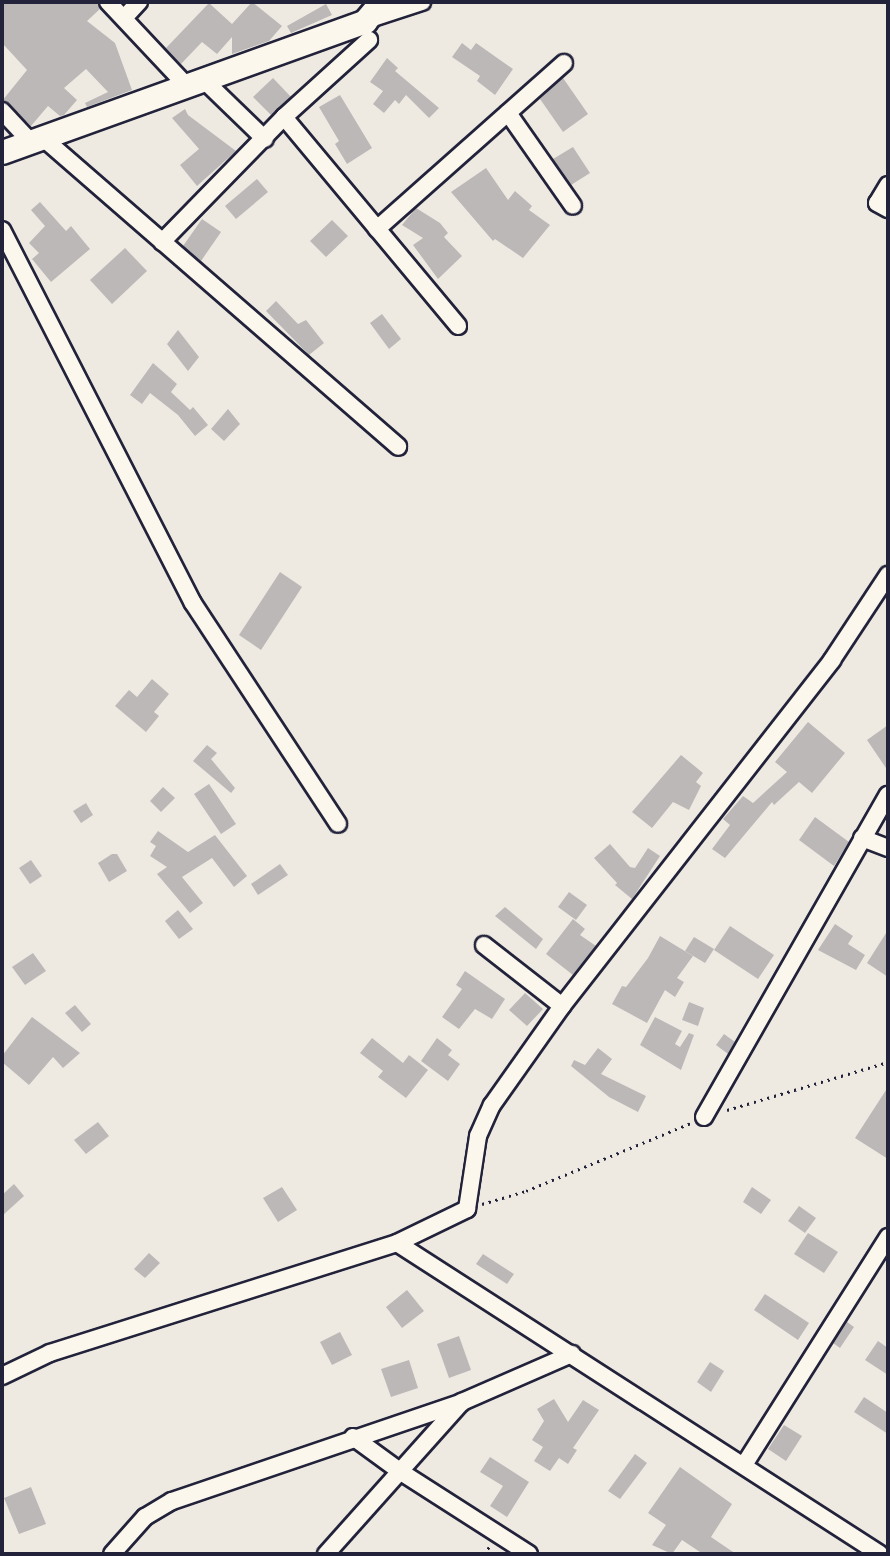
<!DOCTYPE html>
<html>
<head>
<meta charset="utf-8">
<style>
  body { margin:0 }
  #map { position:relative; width:890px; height:1556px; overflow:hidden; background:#eeeae2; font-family:Itim,sans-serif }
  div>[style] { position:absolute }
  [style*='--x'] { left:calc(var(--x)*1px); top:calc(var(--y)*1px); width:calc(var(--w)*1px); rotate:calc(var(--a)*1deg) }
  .building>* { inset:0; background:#bcb8b8 }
  .path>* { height:2.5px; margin-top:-1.25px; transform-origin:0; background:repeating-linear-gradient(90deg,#22223b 0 2px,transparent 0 7px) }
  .roads { filter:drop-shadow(2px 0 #22223b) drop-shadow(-2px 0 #22223b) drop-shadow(0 2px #22223b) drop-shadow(0 -2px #22223b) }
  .street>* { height:16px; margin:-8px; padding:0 8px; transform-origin:8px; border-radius:8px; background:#fbf7ec }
  .secondary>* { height:23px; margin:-11.5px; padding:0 11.5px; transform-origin:11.5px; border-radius:11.5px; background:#fbf7ec }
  span { translate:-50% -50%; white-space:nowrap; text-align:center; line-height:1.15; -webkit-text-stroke:7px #fbf7ec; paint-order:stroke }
  .frame { position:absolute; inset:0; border:4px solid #22223b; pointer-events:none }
</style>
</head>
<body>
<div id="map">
  <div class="building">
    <div style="clip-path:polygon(2px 2px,98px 2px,100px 9px,87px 21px,115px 43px,132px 90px,87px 107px,85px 103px,108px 92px,86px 69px,64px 88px,77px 100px,64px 115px,60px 116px,48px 106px,31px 126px,10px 104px,2px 101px,27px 70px,2px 43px)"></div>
    <div style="clip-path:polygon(252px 2px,282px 26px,269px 41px,232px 54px,232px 37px,217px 54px,202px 42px,181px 64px,166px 48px,209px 3px,232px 24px)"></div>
    <div style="clip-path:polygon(326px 4px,332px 15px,291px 33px,287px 26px)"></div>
    <div style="clip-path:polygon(462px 43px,471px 50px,476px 43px,513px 69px,495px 95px,477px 81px,480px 76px,452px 57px)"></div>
    <div style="clip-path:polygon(387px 58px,398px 68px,395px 71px,439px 108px,429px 118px,406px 95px,399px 104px,395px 100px,384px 113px,373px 104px,383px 91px,370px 82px)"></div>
    <div style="clip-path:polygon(273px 78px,291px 97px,271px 115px,253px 97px)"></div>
    <div style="clip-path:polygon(563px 78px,588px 114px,563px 132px,540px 99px)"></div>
    <div style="clip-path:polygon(340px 95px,372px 148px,347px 164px,335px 144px,339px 141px,319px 107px)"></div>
    <div style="clip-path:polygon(185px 109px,188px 115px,236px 151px,197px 186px,180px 165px,199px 149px,172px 118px)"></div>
    <div style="clip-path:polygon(573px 147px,590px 173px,571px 185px,553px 159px)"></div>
    <div style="clip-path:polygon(486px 168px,508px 200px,515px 191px,532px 206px,529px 210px,550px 225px,523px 258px,495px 239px,493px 241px,451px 192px)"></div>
    <div style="clip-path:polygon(257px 179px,268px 192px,236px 219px,225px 206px)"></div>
    <div style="clip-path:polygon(40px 202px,66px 231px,71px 226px,90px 249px,51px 282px,32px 259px,39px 253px,29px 243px,45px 226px,31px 210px)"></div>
    <div style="clip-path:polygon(416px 208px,440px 223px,448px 233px,444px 237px,462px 256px,438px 279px,413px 245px,423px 238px,402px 225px)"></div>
    <div style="clip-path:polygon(202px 219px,221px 232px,201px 261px,183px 246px)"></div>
    <div style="clip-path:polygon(332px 220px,348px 236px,326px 257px,310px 241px)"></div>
    <div style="clip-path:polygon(125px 248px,147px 271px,112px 304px,90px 280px)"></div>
    <div style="clip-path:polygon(276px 301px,298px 324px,306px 320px,324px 343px,309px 355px,266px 311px)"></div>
    <div style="clip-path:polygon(382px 314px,401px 339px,389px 349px,370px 323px)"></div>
    <div style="clip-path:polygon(178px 330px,199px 357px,188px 371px,167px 344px)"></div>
    <div style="clip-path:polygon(153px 363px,177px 384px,171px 392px,190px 410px,193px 407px,208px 425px,195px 436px,178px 415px,150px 393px,142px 404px,130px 395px)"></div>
    <div style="clip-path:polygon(228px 409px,240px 424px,224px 441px,211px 429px)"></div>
    <div style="clip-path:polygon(280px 572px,302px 587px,261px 650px,239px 635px)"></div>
    <div style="clip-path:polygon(152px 679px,169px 694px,154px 712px,159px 716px,146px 732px,115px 706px,129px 690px,137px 697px)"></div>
    <div style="clip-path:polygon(808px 722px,845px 753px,812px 793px,799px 782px,774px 805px,772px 802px,725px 858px,712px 849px,730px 825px,723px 819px,743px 796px,753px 803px,787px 772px,775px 762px)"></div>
    <div style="clip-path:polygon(888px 725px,888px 771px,867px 740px)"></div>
    <div style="clip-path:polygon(207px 745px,217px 753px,211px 759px,235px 788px,231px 793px,193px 761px)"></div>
    <div style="clip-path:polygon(681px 755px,703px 773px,696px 782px,701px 786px,689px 810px,673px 802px,652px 828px,632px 812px)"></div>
    <div style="clip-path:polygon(209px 784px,236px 824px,221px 834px,194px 794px)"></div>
    <div style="clip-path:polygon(163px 787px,175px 798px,161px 812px,150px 801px)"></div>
    <div style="clip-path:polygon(86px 803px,93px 815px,81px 823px,73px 811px)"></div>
    <div style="clip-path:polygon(815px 817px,849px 842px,834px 866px,799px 840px)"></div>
    <div style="clip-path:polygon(158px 831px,188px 852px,215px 835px,247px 876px,234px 887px,212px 858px,182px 877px,203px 903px,190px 913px,157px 874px,167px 867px,150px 856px,156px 846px,150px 842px)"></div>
    <div style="clip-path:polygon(610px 844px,630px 867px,635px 868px,648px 848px,660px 856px,632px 899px,615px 885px,617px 883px,594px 858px)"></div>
    <div style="clip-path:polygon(112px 854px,117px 854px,127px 871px,109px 882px,98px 863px)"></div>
    <div style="clip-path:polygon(31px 860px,42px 876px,30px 884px,19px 868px)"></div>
    <div style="clip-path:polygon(280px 864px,288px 875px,258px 895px,251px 884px)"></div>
    <div style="clip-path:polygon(569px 892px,587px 905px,576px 920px,558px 907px)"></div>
    <div style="clip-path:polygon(505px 907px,543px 939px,536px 949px,495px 916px)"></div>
    <div style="clip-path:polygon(178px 910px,193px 929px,179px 939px,165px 921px)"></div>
    <div style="clip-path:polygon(573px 919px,585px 929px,580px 935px,596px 946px,573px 975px,546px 954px)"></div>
    <div style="clip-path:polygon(835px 924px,853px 936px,848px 944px,865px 955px,856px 970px,818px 950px)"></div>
    <div style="clip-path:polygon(730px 926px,774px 955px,758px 979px,714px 950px)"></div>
    <div style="clip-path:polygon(888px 930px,888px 977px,867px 963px)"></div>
    <div style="clip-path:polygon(660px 936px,693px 956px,677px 978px,684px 982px,675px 997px,665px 990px,647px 1023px,612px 1004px,622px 986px,626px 987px,648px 958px)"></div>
    <div style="clip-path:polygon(694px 937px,714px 949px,705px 963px,685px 951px)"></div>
    <div style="clip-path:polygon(33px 953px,46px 971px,25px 985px,12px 967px)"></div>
    <div style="clip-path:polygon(465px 971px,505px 999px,492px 1019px,475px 1009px,459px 1029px,442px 1017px,462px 989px,456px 985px)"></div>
    <div style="clip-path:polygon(525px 993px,543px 1009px,527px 1026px,509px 1010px)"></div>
    <div style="clip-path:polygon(689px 1002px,704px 1008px,698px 1026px,682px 1020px)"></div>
    <div style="clip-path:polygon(75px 1005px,91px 1024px,82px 1032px,65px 1013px)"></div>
    <div style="clip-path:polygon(32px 1017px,80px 1053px,63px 1068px,53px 1057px,29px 1085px,2px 1062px,2px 1056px)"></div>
    <div style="clip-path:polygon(655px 1017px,682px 1031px,675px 1044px,680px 1047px,689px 1033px,694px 1035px,681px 1070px,640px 1045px)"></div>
    <div style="clip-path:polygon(724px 1034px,735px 1042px,728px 1054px,716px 1045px)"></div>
    <div style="clip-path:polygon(372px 1038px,403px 1063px,409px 1055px,428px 1070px,406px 1098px,378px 1077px,383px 1071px,360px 1053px)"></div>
    <div style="clip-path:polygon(437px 1038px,452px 1050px,448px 1055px,460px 1064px,448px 1081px,421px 1061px)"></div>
    <div style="clip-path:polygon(598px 1048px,612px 1059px,601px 1074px,646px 1096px,638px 1112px,609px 1097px,571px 1066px,574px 1060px,585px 1065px)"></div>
    <div style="clip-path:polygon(888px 1087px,888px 1159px,855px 1138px)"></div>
    <div style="clip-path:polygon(98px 1122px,109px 1136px,86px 1154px,74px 1140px)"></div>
    <div style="clip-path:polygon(14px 1184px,24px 1196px,2px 1216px,2px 1195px)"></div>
    <div style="clip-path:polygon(282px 1187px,297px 1210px,278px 1222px,263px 1198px)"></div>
    <div style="clip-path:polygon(752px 1187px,771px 1200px,761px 1214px,743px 1202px)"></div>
    <div style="clip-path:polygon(799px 1206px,816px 1218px,805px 1233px,788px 1221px)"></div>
    <div style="clip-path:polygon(808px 1233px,838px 1252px,824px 1273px,794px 1254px)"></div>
    <div style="clip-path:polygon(149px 1253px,160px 1263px,145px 1278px,134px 1269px)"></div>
    <div style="clip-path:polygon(483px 1254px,514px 1274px,507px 1284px,476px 1264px)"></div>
    <div style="clip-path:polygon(407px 1290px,424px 1311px,402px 1328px,386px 1307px)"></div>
    <div style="clip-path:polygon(765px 1294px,809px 1323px,798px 1340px,754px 1310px)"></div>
    <div style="clip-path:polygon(847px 1322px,854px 1327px,840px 1348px,833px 1343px)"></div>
    <div style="clip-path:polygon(340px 1332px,352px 1355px,332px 1365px,320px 1342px)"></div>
    <div style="clip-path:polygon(459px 1336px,471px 1370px,449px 1378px,437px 1344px)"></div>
    <div style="clip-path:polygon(878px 1341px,888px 1348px,888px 1375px,865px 1360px)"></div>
    <div style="clip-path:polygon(409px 1360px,418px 1388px,391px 1397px,381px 1369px)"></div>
    <div style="clip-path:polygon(710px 1362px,724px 1371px,711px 1392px,697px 1382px)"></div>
    <div style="clip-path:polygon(864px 1397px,888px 1413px,888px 1434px,854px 1412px)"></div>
    <div style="clip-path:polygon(554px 1399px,568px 1422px,583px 1400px,599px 1410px,573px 1448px,577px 1450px,568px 1464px,559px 1458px,550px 1471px,534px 1461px,543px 1447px,532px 1440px,544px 1421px,537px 1409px)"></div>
    <div style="clip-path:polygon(784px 1425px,802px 1436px,786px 1461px,768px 1449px)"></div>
    <div style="clip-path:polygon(635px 1454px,647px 1463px,620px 1499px,608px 1491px)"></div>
    <div style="clip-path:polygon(490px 1457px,529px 1482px,507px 1517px,490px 1506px,503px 1486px,480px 1472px)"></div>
    <div style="clip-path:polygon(680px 1467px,732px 1504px,711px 1537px,736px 1554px,703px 1554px,682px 1540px,672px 1554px,652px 1545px,666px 1525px,648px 1513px)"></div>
    <div style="clip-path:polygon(31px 1487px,46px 1524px,19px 1534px,4px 1498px)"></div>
  </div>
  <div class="path">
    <div style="--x:727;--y:1110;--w:168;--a:-16.6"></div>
    <div style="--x:482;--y:1204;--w:46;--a:-16.5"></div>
    <div style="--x:526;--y:1191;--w:178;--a:-22.4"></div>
    <div style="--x:483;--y:1554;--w:11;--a:-49"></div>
  </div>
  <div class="roads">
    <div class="street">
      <div style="--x:108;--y:2;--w:114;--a:46.8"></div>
      <div style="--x:124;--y:18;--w:22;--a:-47"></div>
      <div style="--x:367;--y:20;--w:58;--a:-18.1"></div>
      <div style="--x:203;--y:79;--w:86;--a:44.1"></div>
      <div style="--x:2;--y:111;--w:41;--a:47"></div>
      <div style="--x:508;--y:113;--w:113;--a:55"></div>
      <div style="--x:284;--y:117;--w:272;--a:50.2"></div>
      <div style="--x:42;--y:137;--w:472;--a:41"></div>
      <div style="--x:888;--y:185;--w:21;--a:121"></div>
      <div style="--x:877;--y:203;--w:13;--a:29"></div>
      <div style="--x:377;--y:229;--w:250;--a:-41.6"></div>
      <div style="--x:2;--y:230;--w:419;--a:62.9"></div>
      <div style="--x:193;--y:603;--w:264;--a:56.7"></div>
      <div style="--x:162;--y:242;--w:175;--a:-45.7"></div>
      <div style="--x:284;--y:117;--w:115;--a:-42.2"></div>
      <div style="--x:862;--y:838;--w:28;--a:21"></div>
      <div style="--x:484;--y:945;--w:99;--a:38"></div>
      <div style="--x:704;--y:1117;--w:371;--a:-60.3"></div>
      <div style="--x:397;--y:1243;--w:574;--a:32.78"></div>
      <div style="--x:2;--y:1376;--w:53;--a:-25.6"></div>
      <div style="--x:50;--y:1353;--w:364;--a:-17.6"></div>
      <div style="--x:397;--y:1243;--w:78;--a:-25.9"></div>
      <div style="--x:467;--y:1209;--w:74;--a:-81.4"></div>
      <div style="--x:478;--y:1136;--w:34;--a:-66"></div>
      <div style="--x:492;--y:1105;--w:121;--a:-54.7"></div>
      <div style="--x:562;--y:1006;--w:439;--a:-52"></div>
      <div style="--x:832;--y:660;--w:102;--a:-56.6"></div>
      <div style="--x:353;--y:1437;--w:59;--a:36.1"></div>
      <div style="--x:401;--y:1472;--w:152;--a:32.6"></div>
      <div style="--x:744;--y:1465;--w:270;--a:-57.7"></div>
      <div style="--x:112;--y:1554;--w:50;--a:-48.3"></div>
      <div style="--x:145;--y:1517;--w:31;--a:-31"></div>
      <div style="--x:172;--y:1501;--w:306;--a:-18.8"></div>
      <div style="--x:462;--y:1402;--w:120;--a:-23.6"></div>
      <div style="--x:326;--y:1554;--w:204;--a:-48.2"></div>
    </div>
    <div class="secondary">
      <div style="--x:2;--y:152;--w:386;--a:-19.8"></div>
      <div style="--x:365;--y:21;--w:25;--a:-50"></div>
    </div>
  </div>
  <div class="frame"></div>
</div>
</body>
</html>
